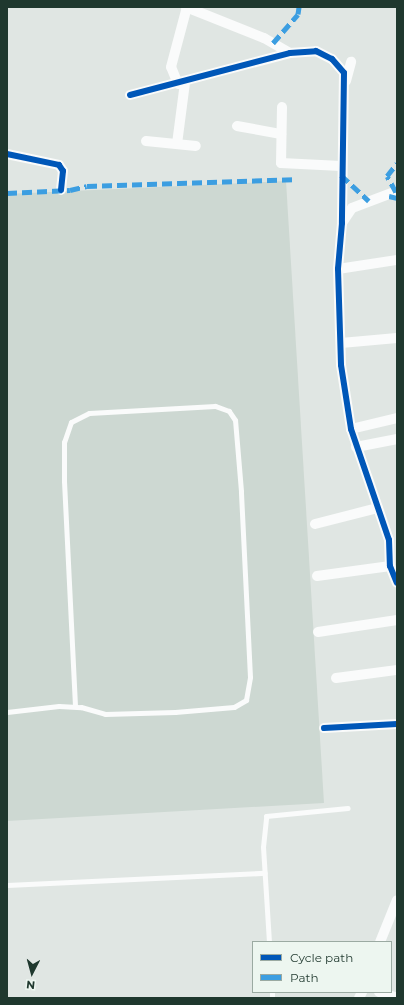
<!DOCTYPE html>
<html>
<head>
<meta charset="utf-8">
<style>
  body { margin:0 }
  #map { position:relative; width:404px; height:1005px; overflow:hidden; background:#e0e6e3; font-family:Montserrat,sans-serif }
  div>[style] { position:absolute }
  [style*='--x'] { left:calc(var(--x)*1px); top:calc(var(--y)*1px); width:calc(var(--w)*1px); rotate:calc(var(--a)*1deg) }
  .built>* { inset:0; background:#cdd8d2 }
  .service>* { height:5px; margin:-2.5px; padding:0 2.5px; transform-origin:2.5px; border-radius:2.5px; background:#fafbfb }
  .minor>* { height:10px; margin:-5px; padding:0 5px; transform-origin:5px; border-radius:5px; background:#fafbfb }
  .quiet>* { height:5px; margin-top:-2.5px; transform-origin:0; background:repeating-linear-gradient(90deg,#3c9ee1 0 10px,transparent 0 15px) }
  .cycleway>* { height:6px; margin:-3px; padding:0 3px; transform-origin:3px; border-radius:3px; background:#0057b8 }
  span { translate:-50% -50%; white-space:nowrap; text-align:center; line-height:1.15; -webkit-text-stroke:3.5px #edf6f0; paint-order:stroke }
  .frame { position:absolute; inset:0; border:8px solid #1f382e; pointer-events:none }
  .legend { position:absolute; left:252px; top:941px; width:140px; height:52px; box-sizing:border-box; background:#edf6f0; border:1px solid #9baaa2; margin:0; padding:5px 7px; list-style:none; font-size:12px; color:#1f382e }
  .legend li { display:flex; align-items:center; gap:8px; height:20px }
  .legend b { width:20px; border:1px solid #9baaa2 }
  .north { position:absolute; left:12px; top:953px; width:40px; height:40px; -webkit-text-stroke:3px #edf6f0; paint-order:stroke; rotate:186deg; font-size:11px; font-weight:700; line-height:16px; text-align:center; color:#1f382e }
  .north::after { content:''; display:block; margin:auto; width:14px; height:18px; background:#1f382e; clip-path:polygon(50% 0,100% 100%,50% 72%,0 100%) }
</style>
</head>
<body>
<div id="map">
  <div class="built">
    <div style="clip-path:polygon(286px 181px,324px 803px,7px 821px,7px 194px)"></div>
  </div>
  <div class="service">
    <div style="--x:7;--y:712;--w:52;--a:-6.6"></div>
    <div style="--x:59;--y:706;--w:22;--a:3"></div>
    <div style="--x:81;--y:707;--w:25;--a:16"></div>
    <div style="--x:105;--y:714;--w:70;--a:-1.6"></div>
    <div style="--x:175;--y:712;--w:59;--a:-4.8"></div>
    <div style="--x:234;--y:707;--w:14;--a:-30"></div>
    <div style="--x:246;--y:700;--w:23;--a:-80"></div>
    <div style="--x:250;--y:677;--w:186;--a:-92.8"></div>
    <div style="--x:241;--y:491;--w:71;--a:-94.8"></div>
    <div style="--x:235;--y:420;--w:11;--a:-124"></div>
    <div style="--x:229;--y:411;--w:15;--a:-160"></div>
    <div style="--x:215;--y:406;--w:126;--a:176.8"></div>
    <div style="--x:89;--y:413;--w:20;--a:153"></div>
    <div style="--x:71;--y:422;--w:21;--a:109"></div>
    <div style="--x:64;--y:442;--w:39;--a:90"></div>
    <div style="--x:64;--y:481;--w:225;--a:87.2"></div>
    <div style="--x:7;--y:885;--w:258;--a:-2.7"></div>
    <div style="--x:269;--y:942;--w:95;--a:-93.6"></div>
    <div style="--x:263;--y:847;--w:31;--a:-84"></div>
    <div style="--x:266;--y:816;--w:82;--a:-5.6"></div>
    <div style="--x:272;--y:992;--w:6;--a:90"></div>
  </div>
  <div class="minor">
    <div style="--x:186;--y:7;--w:84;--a:21.7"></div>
    <div style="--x:264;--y:38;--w:30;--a:30"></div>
    <div style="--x:346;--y:81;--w:20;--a:-75"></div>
    <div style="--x:178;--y:84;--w:18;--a:-112"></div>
    <div style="--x:171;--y:67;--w:62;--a:-75.1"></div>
    <div style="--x:130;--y:95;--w:165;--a:-14.7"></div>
    <div style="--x:290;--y:53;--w:26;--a:-4"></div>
    <div style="--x:316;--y:51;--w:18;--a:27"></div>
    <div style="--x:332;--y:59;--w:18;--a:49"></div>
    <div style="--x:344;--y:73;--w:150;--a:90.8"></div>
    <div style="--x:342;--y:223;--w:46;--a:95"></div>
    <div style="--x:338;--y:269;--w:96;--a:88.2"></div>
    <div style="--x:341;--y:365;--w:65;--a:81.1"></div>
    <div style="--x:351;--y:429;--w:117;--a:71.1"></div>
    <div style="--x:389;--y:540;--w:26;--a:88"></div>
    <div style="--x:390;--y:566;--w:18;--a:68"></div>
    <div style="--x:282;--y:107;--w:56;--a:91"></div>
    <div style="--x:281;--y:163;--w:60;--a:2.9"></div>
    <div style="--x:237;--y:126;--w:45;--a:10.3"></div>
    <div style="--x:146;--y:141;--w:50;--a:5.7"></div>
    <div style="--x:177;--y:144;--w:63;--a:-82.6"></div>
    <div style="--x:7;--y:154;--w:53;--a:11.9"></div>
    <div style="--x:59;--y:165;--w:7;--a:56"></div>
    <div style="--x:63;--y:171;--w:19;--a:96"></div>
    <div style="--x:342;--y:223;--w:18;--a:-56"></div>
    <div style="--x:352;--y:208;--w:48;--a:-20.7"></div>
    <div style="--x:338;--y:269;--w:60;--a:-8.7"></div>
    <div style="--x:341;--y:343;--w:56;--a:-5.1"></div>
    <div style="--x:351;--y:429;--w:47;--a:-13.4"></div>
    <div style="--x:356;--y:447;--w:42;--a:-11"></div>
    <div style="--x:315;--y:524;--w:65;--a:-14.3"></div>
    <div style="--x:317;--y:576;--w:74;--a:-7.8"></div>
    <div style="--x:318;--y:632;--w:80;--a:-8.6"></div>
    <div style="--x:336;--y:678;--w:62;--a:-7.5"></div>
    <div style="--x:324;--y:728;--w:73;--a:-3.1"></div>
    <div style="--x:380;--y:942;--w:45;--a:-68"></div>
    <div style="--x:379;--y:992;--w:19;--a:18"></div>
    <div style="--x:359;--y:998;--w:7;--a:-63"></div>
  </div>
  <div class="quiet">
    <div style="--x:273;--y:43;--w:38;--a:-49"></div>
    <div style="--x:298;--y:14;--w:7;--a:-82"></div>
    <div style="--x:341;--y:175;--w:38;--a:43"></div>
    <div style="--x:396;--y:192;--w:18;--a:-119"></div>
    <div style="--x:387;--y:176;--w:16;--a:-52"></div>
    <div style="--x:7;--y:193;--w:63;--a:-2.7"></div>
    <div style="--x:70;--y:190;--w:17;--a:-13"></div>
    <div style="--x:87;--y:186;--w:207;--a:-1.9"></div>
    <div style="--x:389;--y:196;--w:8;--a:14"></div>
  </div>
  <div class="cycleway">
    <div style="--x:130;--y:95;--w:165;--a:-14.7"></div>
    <div style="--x:290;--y:53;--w:26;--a:-4"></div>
    <div style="--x:316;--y:51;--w:18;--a:27"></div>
    <div style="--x:332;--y:59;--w:18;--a:49"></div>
    <div style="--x:344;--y:73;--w:150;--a:90.8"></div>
    <div style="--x:342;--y:223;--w:46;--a:95"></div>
    <div style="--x:338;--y:269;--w:96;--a:88.2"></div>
    <div style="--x:341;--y:365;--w:65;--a:81.1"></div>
    <div style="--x:351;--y:429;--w:117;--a:71.1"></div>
    <div style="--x:389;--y:540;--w:26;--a:88"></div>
    <div style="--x:390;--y:566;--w:18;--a:68"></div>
    <div style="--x:7;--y:154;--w:53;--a:11.9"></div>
    <div style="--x:59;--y:165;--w:7;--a:56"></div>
    <div style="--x:63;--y:171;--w:19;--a:96"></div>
    <div style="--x:324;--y:728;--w:73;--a:-3.1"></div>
  </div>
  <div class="frame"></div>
  <ul class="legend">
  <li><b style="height:5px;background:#0057b8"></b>Cycle path</li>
  <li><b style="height:5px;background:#3c9ee1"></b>Path</li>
  </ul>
  <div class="north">N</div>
</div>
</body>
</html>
